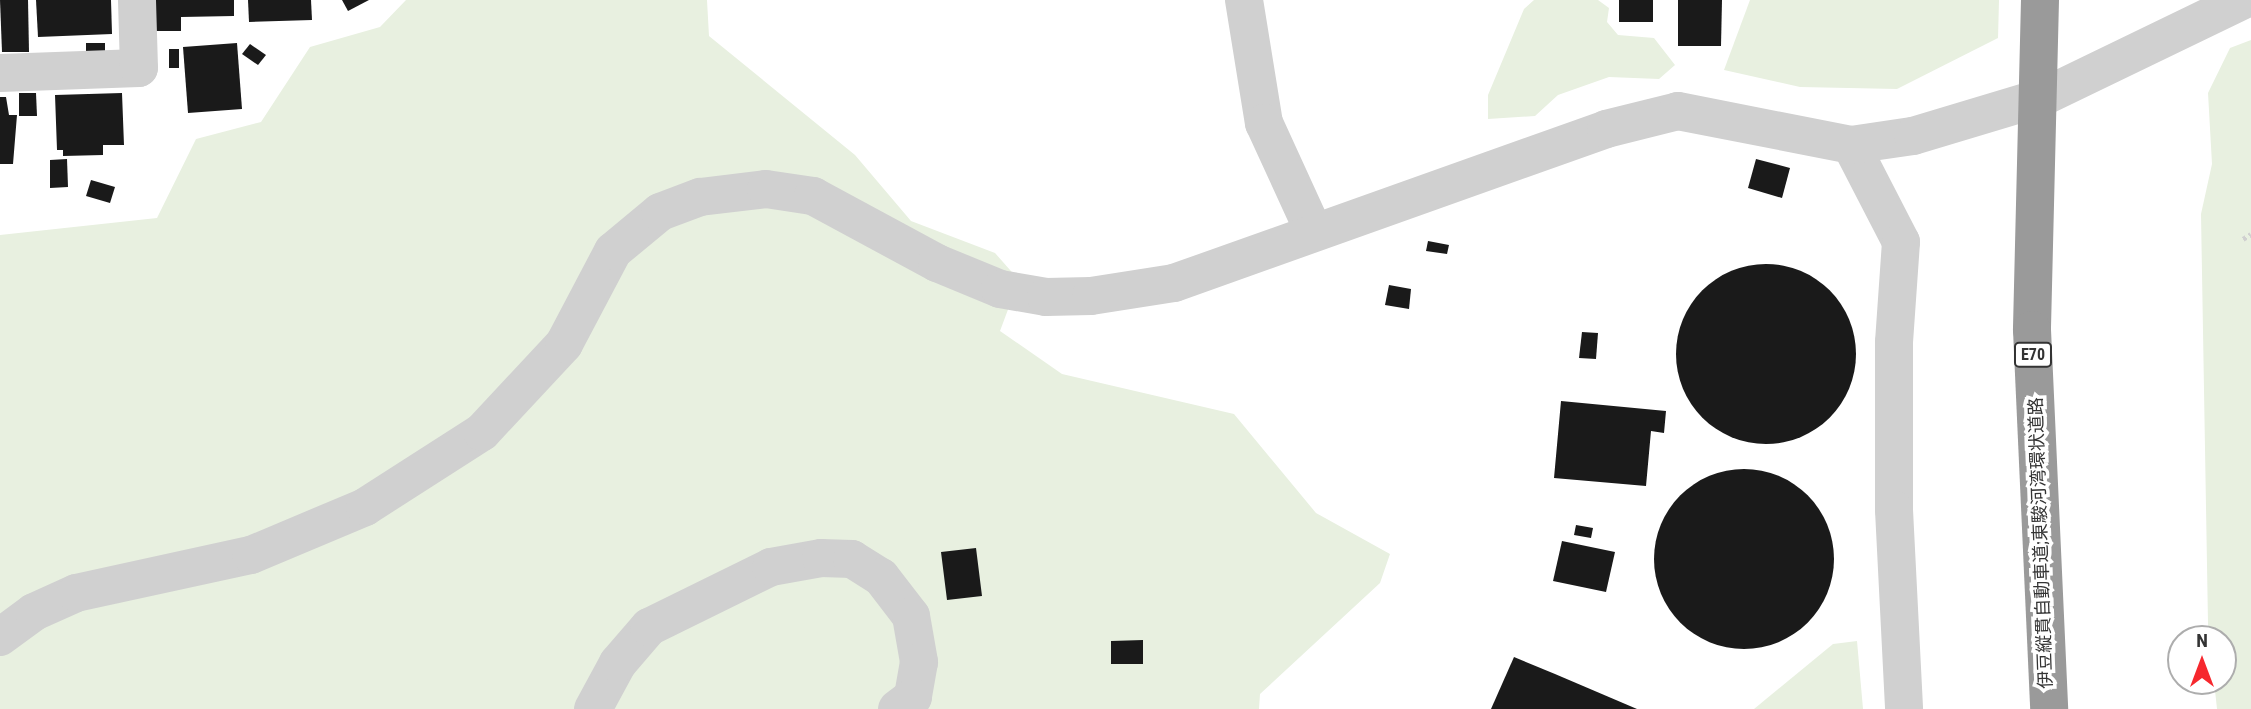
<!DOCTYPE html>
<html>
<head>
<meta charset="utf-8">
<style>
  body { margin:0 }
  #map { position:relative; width:2251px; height:709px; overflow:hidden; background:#fff; font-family:"Roboto Condensed","Noto Sans JP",sans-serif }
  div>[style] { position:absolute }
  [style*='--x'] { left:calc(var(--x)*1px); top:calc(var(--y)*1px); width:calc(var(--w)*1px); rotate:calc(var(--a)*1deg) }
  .green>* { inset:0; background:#e8f0e0 }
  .building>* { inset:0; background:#1a1a1a }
  .round { border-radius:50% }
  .path>* { height:4.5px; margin-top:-2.25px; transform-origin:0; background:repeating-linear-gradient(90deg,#d0d0d0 0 3.5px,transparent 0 7px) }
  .minor>* { height:38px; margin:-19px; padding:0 19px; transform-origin:19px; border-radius:19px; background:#d0d0d0 }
  .highway>* { height:38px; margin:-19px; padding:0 19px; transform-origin:19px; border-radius:19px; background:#9a9a9a }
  span { translate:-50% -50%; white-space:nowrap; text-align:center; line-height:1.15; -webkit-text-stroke:7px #fff; paint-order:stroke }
  .shield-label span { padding:2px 5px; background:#fff; border:2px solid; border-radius:5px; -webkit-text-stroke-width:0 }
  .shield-label { font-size:16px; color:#333; font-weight:700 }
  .street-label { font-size:18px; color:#333 }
  .north { position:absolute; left:2167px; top:625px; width:70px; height:70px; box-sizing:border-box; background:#fff; border:2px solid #adadad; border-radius:50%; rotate:0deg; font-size:19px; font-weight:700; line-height:28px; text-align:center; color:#333 }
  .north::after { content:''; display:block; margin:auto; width:24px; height:32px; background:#f6282e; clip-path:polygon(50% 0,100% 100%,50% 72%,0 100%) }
</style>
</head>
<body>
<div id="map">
  <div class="green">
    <div style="clip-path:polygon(406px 0,707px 0,709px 36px,855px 155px,911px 221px,995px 253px,1019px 280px,1000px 331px,1062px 374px,1234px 414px,1316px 513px,1390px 554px,1380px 583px,1260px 694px,1259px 709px,0 709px,0 235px,157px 218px,196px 139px,261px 122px,310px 47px,380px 27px)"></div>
    <div style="clip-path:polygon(1534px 0,1598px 0,1609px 8px,1607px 22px,1618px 35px,1654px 38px,1675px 65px,1659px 79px,1609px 77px,1558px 95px,1535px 116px,1488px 119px,1488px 95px,1524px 9px)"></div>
    <div style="clip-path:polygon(1750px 0,1999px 0,1998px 38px,1897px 89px,1800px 87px,1724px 70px)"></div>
    <div style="clip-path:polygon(2251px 40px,2251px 709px,2217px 709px,2214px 681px,2223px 681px,2223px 639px,2210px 639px,2208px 624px,2201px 214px,2212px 164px,2208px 93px,2230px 48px)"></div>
    <div style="clip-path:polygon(1857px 641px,1863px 709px,1754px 709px,1833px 644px)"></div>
  </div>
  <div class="building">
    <div style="clip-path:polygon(0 0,28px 0,29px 52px,2px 52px)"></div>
    <div style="clip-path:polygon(36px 0,111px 0,112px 34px,38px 37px)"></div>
    <div style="clip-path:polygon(155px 0,234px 0,234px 16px,181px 17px,181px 31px,156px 31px)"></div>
    <div style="clip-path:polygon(248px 0,311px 0,312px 20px,249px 22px)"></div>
    <div style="clip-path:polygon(342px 0,369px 0,348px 11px)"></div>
    <div style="clip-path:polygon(1619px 0,1653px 0,1653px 22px,1619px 22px)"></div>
    <div style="clip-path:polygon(1678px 0,1722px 0,1721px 46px,1678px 46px)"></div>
    <div style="clip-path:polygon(86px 43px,105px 43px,105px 52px,86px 52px)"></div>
    <div style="clip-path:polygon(237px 43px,242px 109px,188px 113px,183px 47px)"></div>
    <div style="clip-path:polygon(250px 44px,266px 55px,258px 65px,242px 54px)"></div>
    <div style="clip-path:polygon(169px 49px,179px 49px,179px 68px,169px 68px)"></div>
    <div style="clip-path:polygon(19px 93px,36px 93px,37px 116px,19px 116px)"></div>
    <div style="clip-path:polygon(122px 93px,124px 145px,103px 145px,103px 155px,63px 156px,63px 150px,57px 150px,55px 95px)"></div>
    <div style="clip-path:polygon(0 97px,6px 97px,9px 115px,17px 115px,13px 164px,0 164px)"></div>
    <div style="clip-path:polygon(67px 159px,68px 187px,50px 188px,50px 160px)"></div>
    <div style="clip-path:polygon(1756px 159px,1790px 168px,1782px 198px,1748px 188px)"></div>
    <div style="clip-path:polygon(91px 180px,115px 187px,110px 203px,86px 196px)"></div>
    <div style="clip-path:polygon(1428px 241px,1449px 245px,1447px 254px,1426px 251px)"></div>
    <div class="round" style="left:1676px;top:264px;width:180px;height:180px"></div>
    <div style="clip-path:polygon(1389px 285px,1411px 289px,1409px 309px,1385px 305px)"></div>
    <div style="clip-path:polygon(1582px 332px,1598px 333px,1596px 359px,1579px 358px)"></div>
    <div style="clip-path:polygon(1561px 401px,1666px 411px,1664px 433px,1651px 431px,1646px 486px,1554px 478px)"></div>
    <div class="round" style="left:1654px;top:469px;width:180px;height:180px"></div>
    <div style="clip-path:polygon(1576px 525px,1593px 528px,1591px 538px,1574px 535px)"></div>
    <div style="clip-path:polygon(1562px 541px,1615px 552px,1606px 592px,1553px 581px)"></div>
    <div style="clip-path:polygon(976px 548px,982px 596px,947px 600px,941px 552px)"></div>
    <div style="clip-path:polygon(1143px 640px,1143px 664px,1111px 664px,1111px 641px)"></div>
    <div style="clip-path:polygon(1514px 657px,1555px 674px,1637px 709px,1491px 709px)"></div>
  </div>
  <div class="path">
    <div style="--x:2243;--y:239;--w:9;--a:-32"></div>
  </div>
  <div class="minor">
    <div style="--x:1244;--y:0;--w:125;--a:80.8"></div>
    <div style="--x:1264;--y:123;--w:120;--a:65.4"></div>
    <div style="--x:0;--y:73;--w:139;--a:-2.1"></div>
    <div style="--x:139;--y:68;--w:68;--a:-91.7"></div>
    <div style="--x:1851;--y:145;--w:109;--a:62.7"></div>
    <div style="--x:1901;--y:242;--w:100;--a:94"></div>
    <div style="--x:1894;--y:342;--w:168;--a:90"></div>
    <div style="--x:1894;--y:510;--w:199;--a:87.1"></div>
    <div style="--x:0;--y:637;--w:42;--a:-36.3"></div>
    <div style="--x:34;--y:612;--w:46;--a:-24.3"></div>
    <div style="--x:76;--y:593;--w:179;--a:-12.3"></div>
    <div style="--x:251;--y:555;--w:124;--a:-22.8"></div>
    <div style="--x:365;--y:507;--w:139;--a:-32.7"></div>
    <div style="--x:482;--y:432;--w:120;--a:-47"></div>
    <div style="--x:564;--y:344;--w:105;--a:-62.2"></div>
    <div style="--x:613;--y:251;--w:61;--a:-39.7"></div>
    <div style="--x:660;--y:212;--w:43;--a:-20.6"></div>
    <div style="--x:700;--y:197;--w:66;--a:-6.9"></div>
    <div style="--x:766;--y:189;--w:48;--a:8.5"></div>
    <div style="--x:813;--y:196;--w:141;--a:28.4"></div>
    <div style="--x:937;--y:263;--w:68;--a:22.4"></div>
    <div style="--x:1000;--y:289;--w:47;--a:9.9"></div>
    <div style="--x:1046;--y:297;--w:45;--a:-1.3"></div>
    <div style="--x:1091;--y:296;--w:84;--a:-8.9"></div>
    <div style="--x:1174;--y:283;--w:459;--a:-19.6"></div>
    <div style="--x:1606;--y:129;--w:74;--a:-14"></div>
    <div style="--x:1678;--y:111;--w:176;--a:11.1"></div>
    <div style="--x:1851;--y:145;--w:63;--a:-8.3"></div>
    <div style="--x:1913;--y:136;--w:136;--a:-16.7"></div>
    <div style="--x:2043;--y:97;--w:223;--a:-25.8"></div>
    <div style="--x:593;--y:709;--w:52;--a:-61.5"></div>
    <div style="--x:618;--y:663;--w:48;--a:-49.3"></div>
    <div style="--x:649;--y:627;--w:136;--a:-26.2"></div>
    <div style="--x:771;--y:567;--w:51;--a:-10.2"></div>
    <div style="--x:821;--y:558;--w:31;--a:2"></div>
    <div style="--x:852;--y:559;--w:34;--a:32"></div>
    <div style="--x:881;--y:577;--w:49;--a:52.4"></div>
    <div style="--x:911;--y:616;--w:47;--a:80.1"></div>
    <div style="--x:919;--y:662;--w:36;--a:100"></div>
    <div style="--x:913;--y:697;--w:20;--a:143"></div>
  </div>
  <div class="highway">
    <div style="--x:2040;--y:0;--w:330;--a:91.4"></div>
    <div style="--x:2032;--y:330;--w:379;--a:87.4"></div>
  </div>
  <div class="shield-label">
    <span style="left:2033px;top:355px">E70</span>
  </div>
  <div class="street-label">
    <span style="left:2041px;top:543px;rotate:-92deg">伊豆縦貫自動車道;東駿河湾環状道路</span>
  </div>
  <div class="north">N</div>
</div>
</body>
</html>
